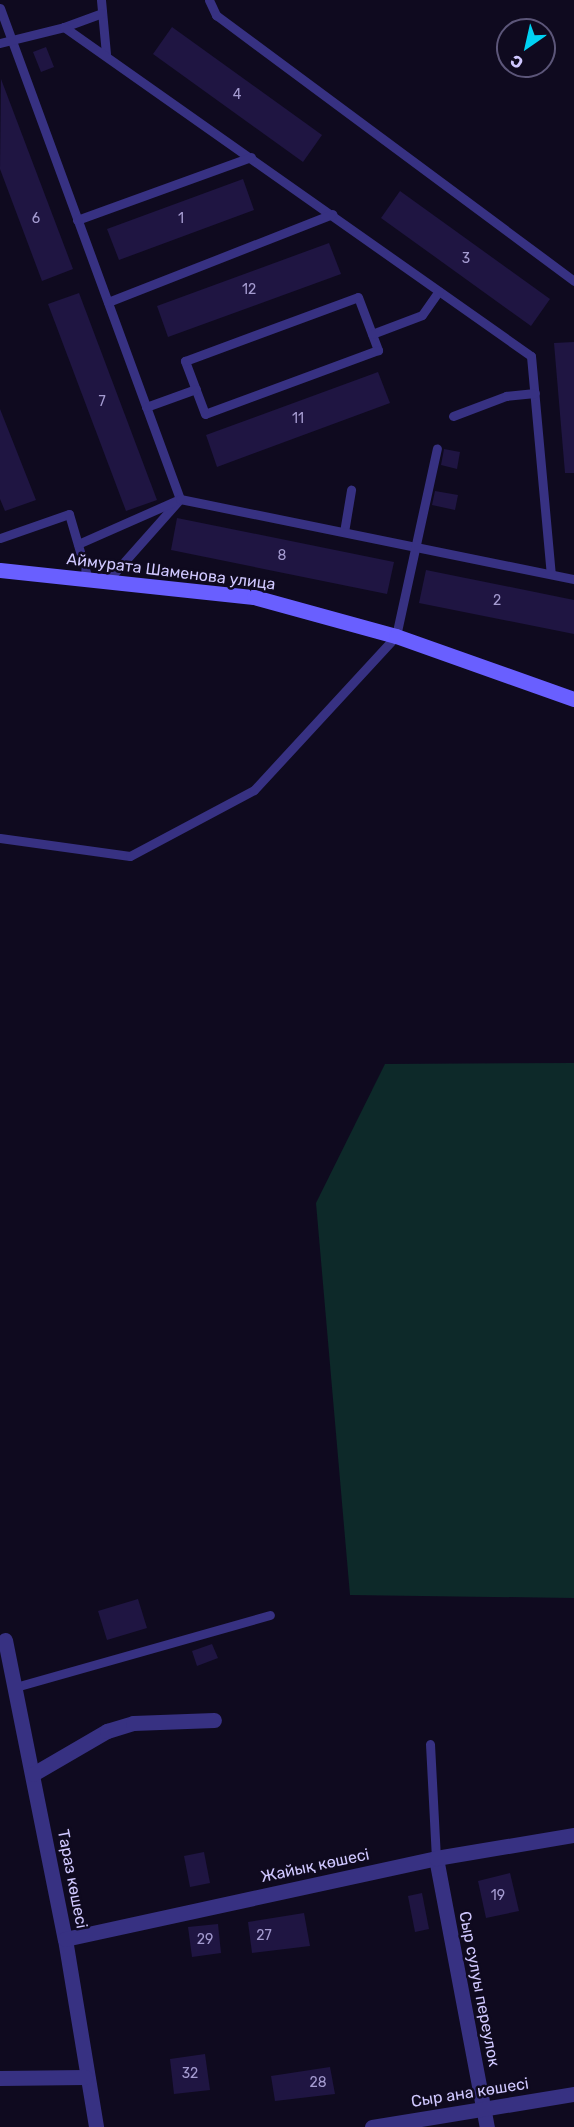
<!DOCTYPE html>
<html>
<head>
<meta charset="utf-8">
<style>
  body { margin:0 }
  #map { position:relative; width:574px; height:2127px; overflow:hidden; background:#0f0a1f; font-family:Rubik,sans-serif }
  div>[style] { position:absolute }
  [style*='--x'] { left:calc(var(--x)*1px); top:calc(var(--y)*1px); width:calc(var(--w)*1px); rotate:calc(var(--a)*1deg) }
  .green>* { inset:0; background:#0d2929 }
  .building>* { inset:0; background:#1f1542 }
  .lane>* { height:9px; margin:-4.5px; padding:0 4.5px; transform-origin:4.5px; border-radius:4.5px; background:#373182 }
  .street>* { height:15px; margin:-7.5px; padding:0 7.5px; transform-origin:7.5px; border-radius:7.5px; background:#373182 }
  .secondary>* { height:15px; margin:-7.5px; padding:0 7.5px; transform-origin:7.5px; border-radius:7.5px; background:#695fff }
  span { translate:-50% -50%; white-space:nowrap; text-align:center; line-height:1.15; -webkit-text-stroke:5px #0f0a1f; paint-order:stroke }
  .number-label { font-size:14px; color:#a49bd0 }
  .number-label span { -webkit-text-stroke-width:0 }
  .street-label { font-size:16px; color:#d0c8ff }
  .north { position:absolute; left:496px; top:18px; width:60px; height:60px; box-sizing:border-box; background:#0f0a1f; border:2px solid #5c5679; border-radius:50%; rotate:214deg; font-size:16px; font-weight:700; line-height:24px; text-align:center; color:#d0c8ff }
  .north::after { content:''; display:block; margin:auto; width:21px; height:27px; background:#00d2f3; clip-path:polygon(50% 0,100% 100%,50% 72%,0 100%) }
</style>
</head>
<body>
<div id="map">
  <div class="green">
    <div style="clip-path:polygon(574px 1063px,574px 1598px,350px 1595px,316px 1203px,385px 1064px)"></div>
  </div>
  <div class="building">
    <div style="clip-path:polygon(172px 27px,322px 135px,303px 162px,153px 54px)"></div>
    <div style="clip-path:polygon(46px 47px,54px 67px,41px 72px,33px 52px)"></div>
    <div style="clip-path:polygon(1px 79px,73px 269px,42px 281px,0 169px)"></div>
    <div style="clip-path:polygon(243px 179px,254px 210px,119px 260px,107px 229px)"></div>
    <div style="clip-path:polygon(400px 191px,550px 299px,531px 326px,381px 218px)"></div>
    <div style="clip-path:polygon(329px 243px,341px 274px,168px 337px,157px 306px)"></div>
    <div style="clip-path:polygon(79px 293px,157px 500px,126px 511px,48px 304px)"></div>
    <div style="clip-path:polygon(574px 342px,574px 473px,565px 473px,554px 343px)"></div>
    <div style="clip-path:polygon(378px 372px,390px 403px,217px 467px,206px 435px)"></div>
    <div style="clip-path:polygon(0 409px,36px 500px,5px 511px,0 499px)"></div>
    <div style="clip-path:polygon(444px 449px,460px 452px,457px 469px,441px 465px)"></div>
    <div style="clip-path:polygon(435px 491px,458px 495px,455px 510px,432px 505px)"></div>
    <div style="clip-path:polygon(177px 518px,394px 562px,387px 594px,171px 550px)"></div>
    <div style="clip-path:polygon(426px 570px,574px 600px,574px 634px,419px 603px)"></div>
    <div style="clip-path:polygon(138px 1599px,147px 1628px,107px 1640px,98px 1611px)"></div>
    <div style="clip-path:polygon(212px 1644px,218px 1658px,197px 1666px,192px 1651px)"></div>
    <div style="clip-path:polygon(204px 1852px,210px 1883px,190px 1887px,184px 1856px)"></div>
    <div style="clip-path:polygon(510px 1873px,519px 1911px,486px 1918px,478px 1881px)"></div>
    <div style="clip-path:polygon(422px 1893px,429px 1929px,415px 1932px,408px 1896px)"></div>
    <div style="clip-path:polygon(304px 1913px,310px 1946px,252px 1953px,248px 1922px)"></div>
    <div style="clip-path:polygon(218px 1924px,221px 1953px,192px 1957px,188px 1927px)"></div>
    <div style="clip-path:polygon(205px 2054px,210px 2090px,174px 2094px,170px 2059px)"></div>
    <div style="clip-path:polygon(330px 2067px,335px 2094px,275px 2101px,271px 2076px)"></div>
  </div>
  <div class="lane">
    <div style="--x:101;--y:0;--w:54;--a:84.7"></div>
    <div style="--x:209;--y:0;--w:17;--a:65"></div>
    <div style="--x:216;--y:15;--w:446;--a:36.6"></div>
    <div style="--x:0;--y:8;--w:523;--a:69.87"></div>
    <div style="--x:180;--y:499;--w:108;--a:131.6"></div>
    <div style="--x:64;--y:27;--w:40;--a:-20.2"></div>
    <div style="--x:0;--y:43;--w:66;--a:-14"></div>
    <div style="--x:64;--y:27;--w:571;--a:35.16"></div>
    <div style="--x:531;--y:356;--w:219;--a:84.8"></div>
    <div style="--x:77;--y:220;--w:185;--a:-19.9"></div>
    <div style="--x:358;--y:297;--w:57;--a:69.3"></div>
    <div style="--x:378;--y:350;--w:184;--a:159.7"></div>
    <div style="--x:205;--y:414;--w:57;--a:-110.7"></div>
    <div style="--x:185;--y:361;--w:184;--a:-20.3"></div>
    <div style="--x:108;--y:302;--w:241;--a:-21.4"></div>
    <div style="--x:372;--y:334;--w:53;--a:-20.8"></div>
    <div style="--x:422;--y:315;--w:29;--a:-55"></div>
    <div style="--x:146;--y:407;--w:53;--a:-19.8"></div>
    <div style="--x:453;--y:416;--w:57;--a:-20.7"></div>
    <div style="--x:506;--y:396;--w:29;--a:-6"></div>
    <div style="--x:344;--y:532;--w:43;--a:-80.5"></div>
    <div style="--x:0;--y:538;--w:73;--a:-19.2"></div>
    <div style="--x:69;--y:514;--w:68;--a:73.7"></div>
    <div style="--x:78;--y:544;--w:111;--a:-23.8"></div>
    <div style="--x:180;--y:499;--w:402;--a:11.5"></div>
    <div style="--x:0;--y:838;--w:131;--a:7.9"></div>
    <div style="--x:130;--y:856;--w:140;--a:-28"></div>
    <div style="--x:254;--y:790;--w:209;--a:-47.3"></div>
    <div style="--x:396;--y:636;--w:192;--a:-77.7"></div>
    <div style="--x:12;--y:1688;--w:268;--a:-15.8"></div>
    <div style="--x:430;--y:1744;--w:114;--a:87"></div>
  </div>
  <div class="street">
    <div style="--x:5;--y:1640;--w:305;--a:78.7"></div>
    <div style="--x:65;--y:1939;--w:191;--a:80.6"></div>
    <div style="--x:33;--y:1774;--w:86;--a:-30.2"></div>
    <div style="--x:107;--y:1731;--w:27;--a:-17"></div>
    <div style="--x:133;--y:1723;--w:81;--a:-2.1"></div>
    <div style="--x:436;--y:1858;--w:274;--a:79.3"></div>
    <div style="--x:65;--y:1939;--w:380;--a:-12.3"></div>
    <div style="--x:436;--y:1858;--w:140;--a:-9.5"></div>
    <div style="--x:0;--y:2078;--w:85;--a:-0.7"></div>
    <div style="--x:372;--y:2127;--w:205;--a:-9.3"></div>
  </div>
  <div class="secondary">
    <div style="--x:0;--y:570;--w:255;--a:6.1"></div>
    <div style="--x:254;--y:597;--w:147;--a:15.4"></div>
    <div style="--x:396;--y:636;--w:189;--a:19.5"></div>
  </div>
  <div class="number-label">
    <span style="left:237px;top:95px">4</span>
    <span style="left:36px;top:219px">6</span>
    <span style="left:181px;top:219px">1</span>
    <span style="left:466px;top:259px">3</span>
    <span style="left:249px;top:290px">12</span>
    <span style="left:102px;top:402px">7</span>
    <span style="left:298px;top:419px">11</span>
    <span style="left:282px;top:556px">8</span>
    <span style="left:497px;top:601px">2</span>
    <span style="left:498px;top:1896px">19</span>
    <span style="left:264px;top:1936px">27</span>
    <span style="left:205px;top:1940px">29</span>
    <span style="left:190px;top:2074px">32</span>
    <span style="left:318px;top:2083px">28</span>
  </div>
  <div class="street-label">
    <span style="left:171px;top:572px;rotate:7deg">Аймурата Шаменова улица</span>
    <span style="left:315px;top:1866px;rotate:-12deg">Жайық көшесі</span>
    <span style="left:72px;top:1879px;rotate:79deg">Тараз көшесі</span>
    <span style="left:479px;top:1989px;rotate:79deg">Сыр сулуы переулок</span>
    <span style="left:470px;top:2093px;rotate:-9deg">Сыр ана көшесі</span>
  </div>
  <div class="north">С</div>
</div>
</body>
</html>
